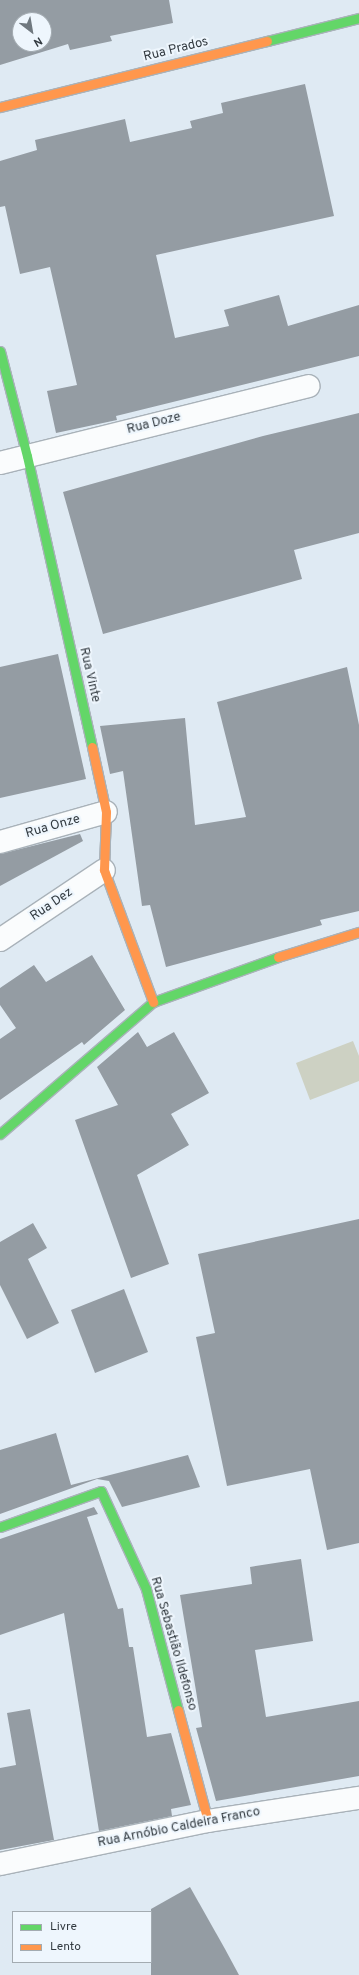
<!DOCTYPE html>
<html>
<head>
<meta charset="utf-8">
<style>
  body { margin:0 }
  #map { position:relative; width:359px; height:1975px; overflow:hidden; background:#dfeaf3; font-family:Overpass,sans-serif }
  div>[style] { position:absolute }
  [style*='--x'] { left:calc(var(--x)*1px); top:calc(var(--y)*1px); width:calc(var(--w)*1px); rotate:calc(var(--a)*1deg) }
  .green>* { inset:0; background:#cdd1c3 }
  .building>* { inset:0; background:#949ca3 }
  .roads { filter:drop-shadow(1px 0 #a9b2b9) drop-shadow(-1px 0 #a9b2b9) drop-shadow(0 1px #a9b2b9) drop-shadow(0 -1px #a9b2b9) }
  .street>* { height:22px; margin:-11px; padding:0 11px; transform-origin:11px; border-radius:11px; background:#fafcfd }
  .fast>* { height:9px; margin:-4.5px; padding:0 4.5px; transform-origin:4.5px; border-radius:4.5px; background:#63d668 }
  .slow>* { height:9px; margin:-4.5px; padding:0 4.5px; transform-origin:4.5px; border-radius:4.5px; background:#ff974d }
  span { translate:-50% -50%; white-space:nowrap; text-align:center; line-height:1.15; -webkit-text-stroke:4px #eef6fd; paint-order:stroke }
  .street-label { font-size:13px; color:#323a40 }
  .legend { position:absolute; left:12px; top:1911px; width:140px; height:52px; box-sizing:border-box; background:#eef6fd; border:1px solid #a3abb1; margin:0; padding:5px 7px; list-style:none; font-size:12px; color:#323a40 }
  .legend li { display:flex; align-items:center; gap:8px; height:20px }
  .legend b { width:20px; border:1px solid #a3abb1 }
  .north { position:absolute; left:12px; top:12px; width:40px; height:40px; box-sizing:border-box; background:#eef6fd; border:1px solid #a3abb1; border-radius:50%; rotate:149deg; font-size:11px; font-weight:700; line-height:16px; text-align:center; color:#323a40 }
  .north::after { content:''; display:block; margin:auto; width:14px; height:18px; background:#6f787f; clip-path:polygon(50% 0,100% 100%,50% 72%,0 100%) }
</style>
</head>
<body>
<div id="map">
  <div class="green">
    <div style="clip-path:polygon(353px 1041px,359px 1056px,359px 1081px,310px 1100px,296px 1063px)"></div>
  </div>
  <div class="building">
    <div style="clip-path:polygon(evenodd,0 0,169px 0,173px 23px,110px 36px,112px 41px,70px 50px,68px 44px,0 65px,0 0,20px 20px,44px 20px,44px 44px,20px 44px,20px 20px)"></div>
    <div style="clip-path:polygon(305px 84px,334px 216px,156px 255px,175px 338px,229px 326px,224px 310px,279px 295px,288px 326px,359px 305px,359px 356px,116px 416px,117px 420px,56px 433px,47px 391px,77px 385px,50px 267px,20px 274px,5px 206px,0 207px,0 161px,37px 150px,35px 140px,125px 119px,130px 142px,192px 128px,190px 121px,223px 113px,221px 103px)"></div>
    <div style="clip-path:polygon(359px 413px,359px 533px,294px 550px,302px 579px,103px 634px,63px 492px,263px 436px)"></div>
    <div style="clip-path:polygon(58px 654px,86px 779px,0 798px,0 667px)"></div>
    <div style="clip-path:polygon(347px 667px,359px 725px,359px 911px,320px 920px,322px 925px,166px 967px,150px 905px,142px 906px,123px 771px,110px 774px,100px 726px,185px 718px,195px 825px,246px 817px,217px 702px)"></div>
    <div style="clip-path:polygon(80px 834px,83px 841px,0 886px,0 854px)"></div>
    <div style="clip-path:polygon(92px 955px,125px 1010px,84px 1045px,82px 1042px,0 1100px,0 1039px,16px 1028px,0 1005px,0 988px,34px 965px,46px 982px)"></div>
    <div style="clip-path:polygon(138px 1032px,147px 1047px,174px 1032px,209px 1093px,171px 1114px,189px 1145px,137px 1175px,169px 1264px,131px 1278px,75px 1120px,118px 1105px,97px 1067px)"></div>
    <div style="clip-path:polygon(359px 1219px,359px 1543px,327px 1550px,310px 1469px,227px 1486px,196px 1337px,215px 1333px,198px 1254px)"></div>
    <div style="clip-path:polygon(33px 1223px,47px 1248px,28px 1259px,59px 1323px,27px 1339px,0 1285px,0 1242px)"></div>
    <div style="clip-path:polygon(124px 1289px,148px 1352px,95px 1373px,71px 1310px)"></div>
    <div style="clip-path:polygon(56px 1433px,71px 1485px,188px 1455px,200px 1487px,122px 1507px,109px 1481px,97px 1479px,0 1514px,0 1450px)"></div>
    <div style="clip-path:polygon(94px 1507px,98px 1514px,87px 1517px,118px 1609px,123px 1608px,129px 1647px,133px 1647px,147px 1737px,171px 1733px,191px 1805px,171px 1809px,172px 1816px,99px 1831px,64px 1613px,0 1635px,0 1539px)"></div>
    <div style="clip-path:polygon(301px 1559px,313px 1641px,255px 1650px,266px 1717px,359px 1701px,359px 1776px,216px 1801px,196px 1728px,202px 1727px,180px 1595px,252px 1584px,250px 1567px)"></div>
    <div style="clip-path:polygon(30px 1709px,54px 1840px,0 1850px,0 1768px,16px 1765px,7px 1713px)"></div>
    <div style="clip-path:polygon(190px 1887px,225px 1949px,239px 1975px,151px 1975px,151px 1909px)"></div>
  </div>
  <div class="roads">
    <div class="street">
      <div style="--x:0;--y:463;--w:318;--a:-14"></div>
      <div style="--x:0;--y:842;--w:110;--a:-15.8"></div>
      <div style="--x:0;--y:940;--w:125;--a:-33.9"></div>
      <div style="--x:0;--y:1864;--w:212;--a:-11.7"></div>
      <div style="--x:208;--y:1821;--w:153;--a:-8.7"></div>
    </div>
    <div class="fast">
      <div style="--x:267;--y:41;--w:95;--a:-14"></div>
      <div style="--x:0;--y:351;--w:108;--a:75.6"></div>
      <div style="--x:27;--y:456;--w:298;--a:77.4"></div>
      <div style="--x:0;--y:1134;--w:202;--a:-40.8"></div>
      <div style="--x:153;--y:1002;--w:133;--a:-19.8"></div>
      <div style="--x:0;--y:1527;--w:107;--a:-19.6"></div>
      <div style="--x:101;--y:1491;--w:108;--a:65.3"></div>
      <div style="--x:146;--y:1589;--w:125;--a:75.2"></div>
    </div>
    <div class="slow">
      <div style="--x:0;--y:107;--w:275;--a:-13.9"></div>
      <div style="--x:92;--y:747;--w:66;--a:77.8"></div>
      <div style="--x:106;--y:812;--w:58;--a:92"></div>
      <div style="--x:104;--y:870;--w:141;--a:69.6"></div>
      <div style="--x:278;--y:957;--w:85;--a:-17.2"></div>
      <div style="--x:178;--y:1710;--w:115;--a:74.9"></div>
    </div>
  </div>
  <div class="street-label">
    <span style="left:176px;top:50px;rotate:-14deg">Rua Prados</span>
    <span style="left:154px;top:424px;rotate:-14deg">Rua Doze</span>
    <span style="left:89px;top:675px;rotate:77deg">Rua Vinte</span>
    <span style="left:53px;top:827px;rotate:-16deg">Rua Onze</span>
    <span style="left:52px;top:905px;rotate:-34deg">Rua Dez</span>
    <span style="left:173px;top:1644px;rotate:74deg">Rua Sebastião Ildefonso</span>
    <span style="left:179px;top:1828px;rotate:-11deg">Rua Arnóbio Caldeira Franco</span>
  </div>
  <ul class="legend">
  <li><b style="height:5px;background:#63d668"></b>Livre</li>
  <li><b style="height:5px;background:#ff974d"></b>Lento</li>
  </ul>
  <div class="north">N</div>
</div>
</body>
</html>
